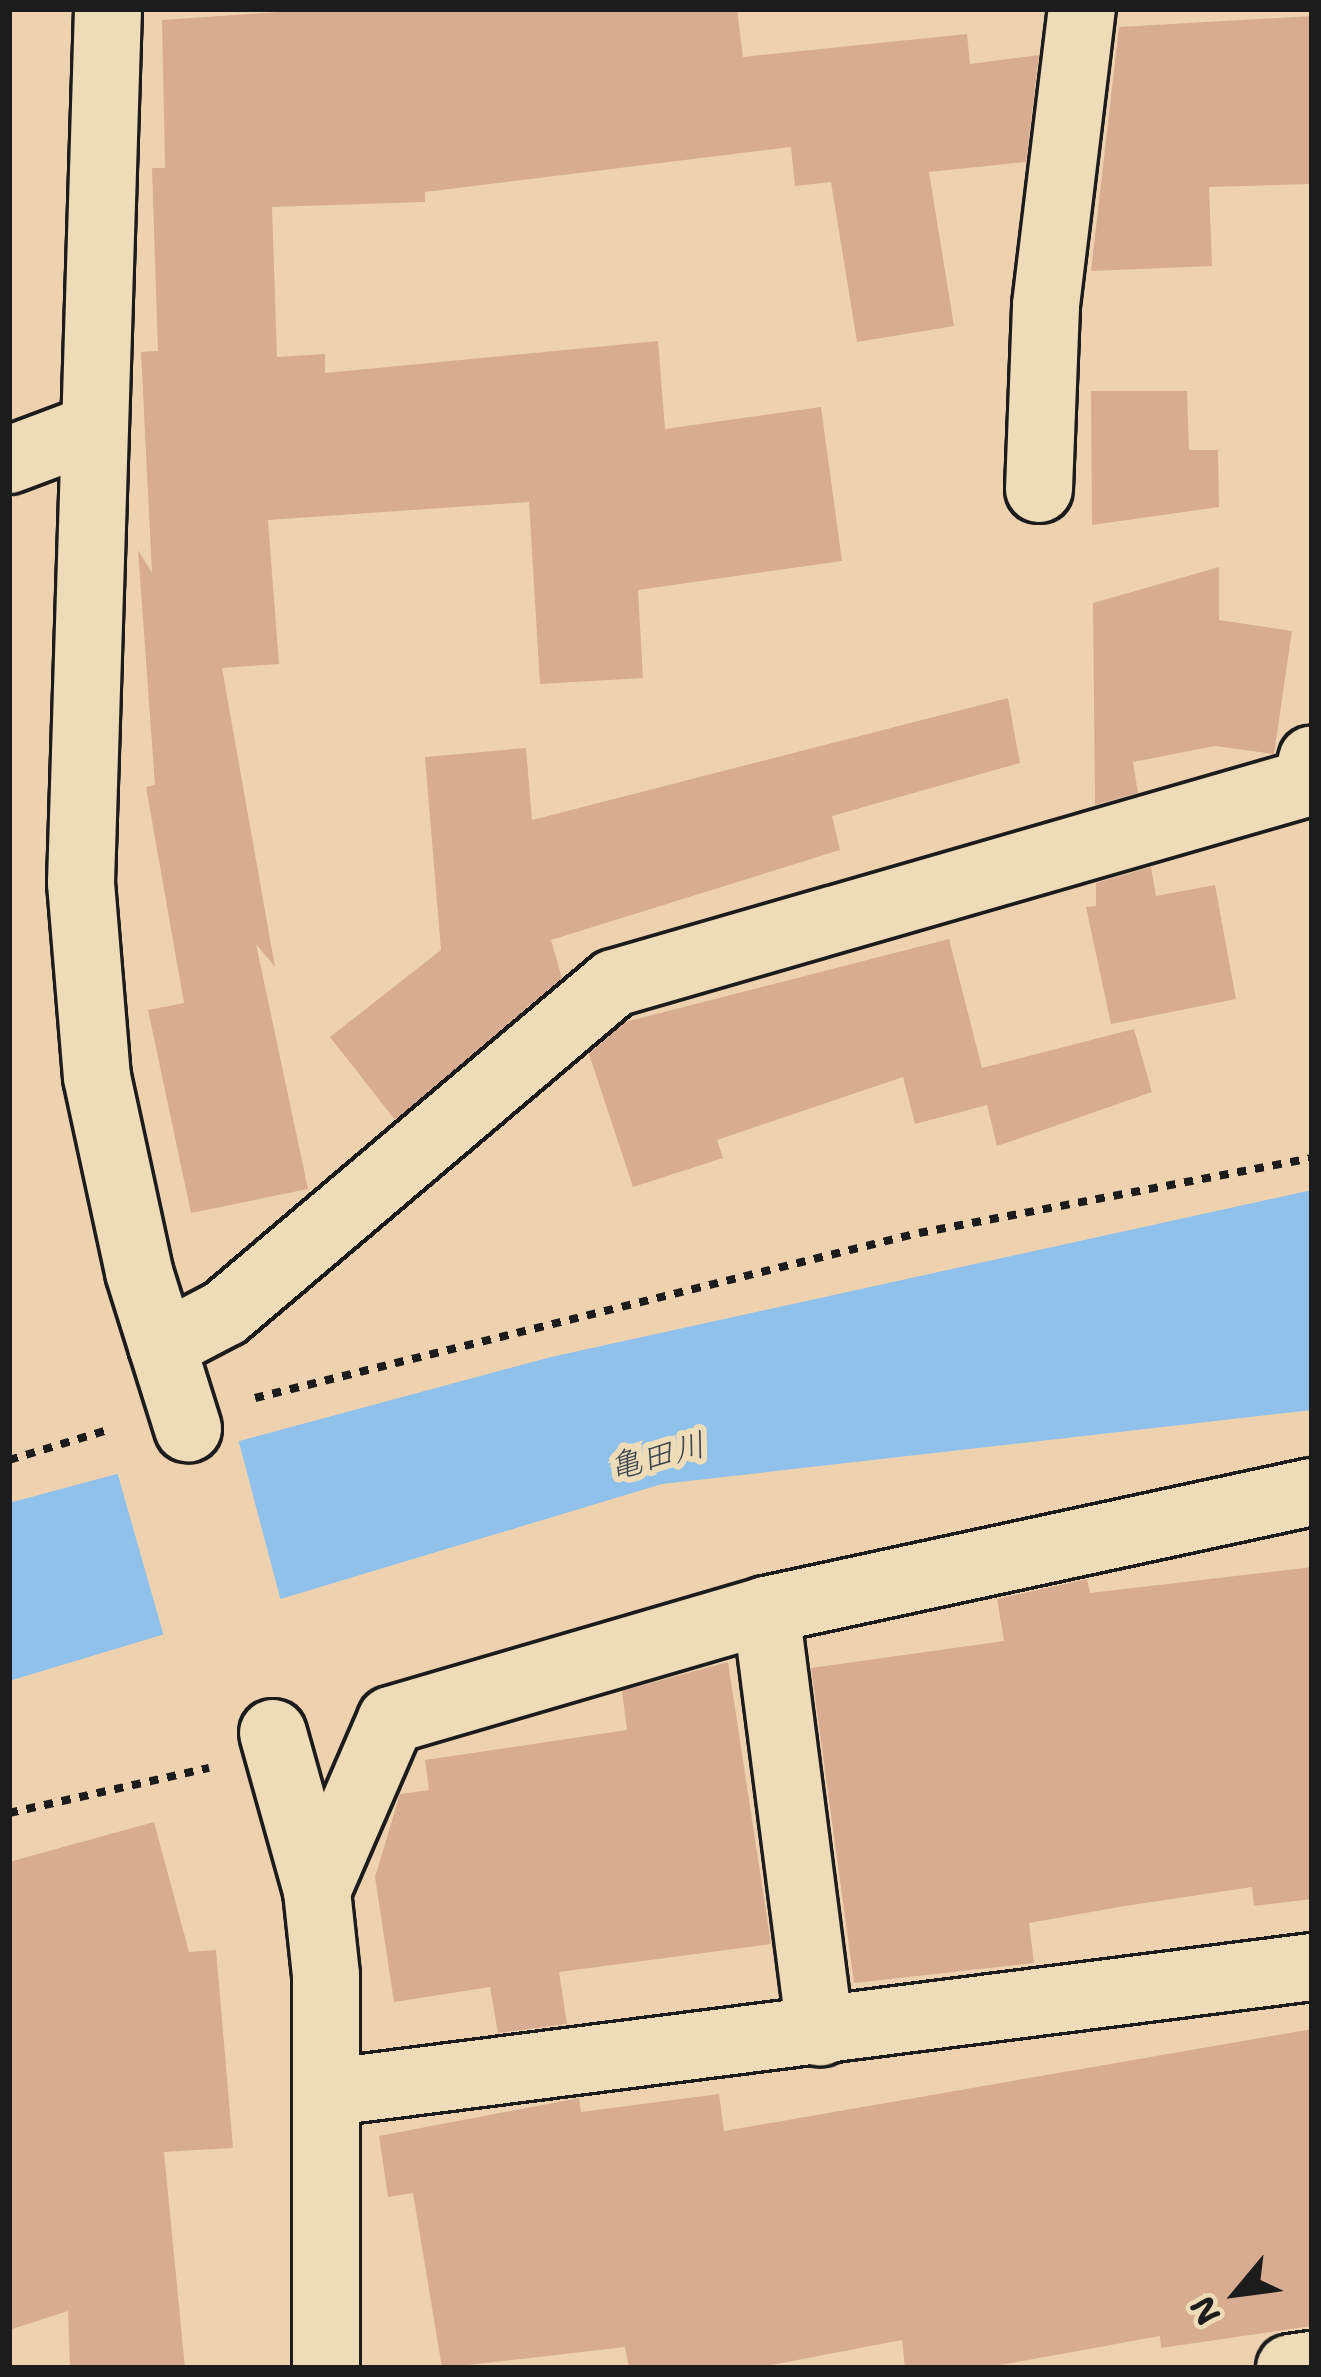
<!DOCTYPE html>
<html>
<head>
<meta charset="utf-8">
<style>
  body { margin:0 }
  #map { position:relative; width:1321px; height:2377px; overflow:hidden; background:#eed2b0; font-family:"Shantell Sans","Klee One",sans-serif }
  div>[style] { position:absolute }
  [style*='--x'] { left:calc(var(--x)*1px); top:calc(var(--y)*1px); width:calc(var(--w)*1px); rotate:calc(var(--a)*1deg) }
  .water>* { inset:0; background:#8fc1eb }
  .pier>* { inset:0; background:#eed2b0 }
  .building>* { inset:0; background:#d8ac91 }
  .path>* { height:8px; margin-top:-4px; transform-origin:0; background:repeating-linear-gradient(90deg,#1c1c1c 0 9px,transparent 0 18px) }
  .roads { filter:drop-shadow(3px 0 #1c1c1c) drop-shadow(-3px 0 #1c1c1c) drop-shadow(0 3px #1c1c1c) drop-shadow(0 -3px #1c1c1c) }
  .minor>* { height:66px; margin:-33px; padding:0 33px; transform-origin:33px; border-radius:33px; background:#eedbb8 }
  span { translate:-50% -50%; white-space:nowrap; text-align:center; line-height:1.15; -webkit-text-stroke:12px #eedbb8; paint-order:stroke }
  .water-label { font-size:33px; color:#394550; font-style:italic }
  .frame { position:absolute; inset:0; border:12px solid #1c1c1c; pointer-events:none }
  .north { position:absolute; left:1177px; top:2233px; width:120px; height:120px; -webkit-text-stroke:9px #eedbb8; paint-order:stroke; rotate:241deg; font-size:33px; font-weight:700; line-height:48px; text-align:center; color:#1c1c1c }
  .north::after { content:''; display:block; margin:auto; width:42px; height:54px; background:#1c1c1c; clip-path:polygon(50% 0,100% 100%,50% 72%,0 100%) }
</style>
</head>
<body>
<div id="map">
  <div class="water">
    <div style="clip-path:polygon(1312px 1190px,1312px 1410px,662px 1484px,9px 1681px,9px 1503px,551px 1357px)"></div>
  </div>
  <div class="pier">
    <div style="clip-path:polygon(237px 1435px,282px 1605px,165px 1640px,116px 1468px)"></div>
  </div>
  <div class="building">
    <div style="clip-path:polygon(324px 9px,737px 9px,743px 57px,967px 34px,970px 64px,1039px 55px,1026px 162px,929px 172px,954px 326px,857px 342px,831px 182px,795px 186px,791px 147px,425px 192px,425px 202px,272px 207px,277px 357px,325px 354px,325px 373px,658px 341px,665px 429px,821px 407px,842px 561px,638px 590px,643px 678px,540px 684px,529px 502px,268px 520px,279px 664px,222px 668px,275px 967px,256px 944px,308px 1189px,191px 1213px,148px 1010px,184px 1003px,146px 787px,155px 785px,138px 550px,152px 573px,141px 352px,158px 351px,152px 168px,165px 168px,162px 20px)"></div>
    <div style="clip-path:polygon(1312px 16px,1312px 184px,1209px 187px,1212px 266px,1091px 271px,1119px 27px)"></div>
    <div style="clip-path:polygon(1091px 391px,1187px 391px,1189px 450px,1218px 450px,1219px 507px,1092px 525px)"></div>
    <div style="clip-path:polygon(1219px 567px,1219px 620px,1292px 631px,1274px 754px,1215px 746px,1133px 762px,1138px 793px,1095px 805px,1093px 603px)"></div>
    <div style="clip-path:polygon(1008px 698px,1020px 763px,832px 816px,840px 850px,551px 940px,562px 978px,395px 1120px,330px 1037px,441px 950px,425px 757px,526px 748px,532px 820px)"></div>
    <div style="clip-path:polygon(1151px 867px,1156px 896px,1215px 885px,1236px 999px,1111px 1024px,1086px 907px,1096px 906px,1096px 883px)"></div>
    <div style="clip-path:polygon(949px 939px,982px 1068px,1134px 1029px,1152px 1092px,997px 1146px,987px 1105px,915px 1124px,903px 1077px,717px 1140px,723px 1158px,633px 1187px,589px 1054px,625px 1022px)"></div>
    <div style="clip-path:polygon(1312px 1567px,1312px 1899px,1254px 1906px,1252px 1887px,1125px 1906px,1029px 1923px,1034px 1963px,854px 1983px,811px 1668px,1004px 1641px,997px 1599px,1087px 1579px,1090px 1593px)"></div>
    <div style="clip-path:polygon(728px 1662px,771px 1944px,559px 1972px,567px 2024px,498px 2033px,490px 1987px,394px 2002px,375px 1877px,400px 1794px,429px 1790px,425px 1760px,627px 1730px,622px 1691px)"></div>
    <div style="clip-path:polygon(154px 1822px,189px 1952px,216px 1950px,233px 2148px,164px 2152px,185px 2368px,70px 2368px,68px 2311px,9px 2330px,9px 1862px)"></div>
    <div style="clip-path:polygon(1312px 2029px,1312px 2326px,1161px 2348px,1160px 2336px,984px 2368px,905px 2368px,902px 2340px,756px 2368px,629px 2368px,625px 2347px,442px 2368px,413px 2193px,388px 2197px,379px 2136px,579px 2098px,581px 2112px,719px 2094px,724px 2131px)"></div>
  </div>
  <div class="path">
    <div style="--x:255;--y:1398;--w:684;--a:-13.96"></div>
    <div style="--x:919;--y:1233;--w:400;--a:-10.8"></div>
    <div style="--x:9;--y:1460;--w:107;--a:-16.9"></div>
    <div style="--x:9;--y:1813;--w:205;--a:-12.7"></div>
  </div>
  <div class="roads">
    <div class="minor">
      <div style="--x:108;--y:9;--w:874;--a:91.77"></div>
      <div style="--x:81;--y:883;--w:195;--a:85.3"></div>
      <div style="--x:97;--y:1077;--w:199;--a:77.8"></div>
      <div style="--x:139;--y:1272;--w:164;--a:72.6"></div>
      <div style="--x:9;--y:460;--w:91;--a:-20.6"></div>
      <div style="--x:1039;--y:489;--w:184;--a:-87.8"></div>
      <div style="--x:1046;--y:305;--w:298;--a:-83.1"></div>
      <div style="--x:162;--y:1346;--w:71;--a:-27.6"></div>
      <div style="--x:225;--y:1313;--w:510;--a:-40.31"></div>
      <div style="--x:614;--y:983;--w:721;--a:-16.1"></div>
      <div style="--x:1307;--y:783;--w:24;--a:-78"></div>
      <div style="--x:766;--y:1610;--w:426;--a:82.7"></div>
      <div style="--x:273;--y:1733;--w:164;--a:74.4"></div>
      <div style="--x:317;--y:1891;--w:84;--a:83.9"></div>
      <div style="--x:326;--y:1975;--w:393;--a:90"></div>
      <div style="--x:317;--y:1891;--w:186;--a:-66.6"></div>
      <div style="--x:391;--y:1720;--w:391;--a:-16.3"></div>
      <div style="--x:766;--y:1610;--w:559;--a:-12.2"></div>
      <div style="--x:332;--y:2092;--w:988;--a:-7.27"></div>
      <div style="--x:1290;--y:2368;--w:22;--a:-8"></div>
    </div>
  </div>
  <div class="water-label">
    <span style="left:657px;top:1456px;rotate:-15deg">亀田川</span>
  </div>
  <div class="frame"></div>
  <div class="north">N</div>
</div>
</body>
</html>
